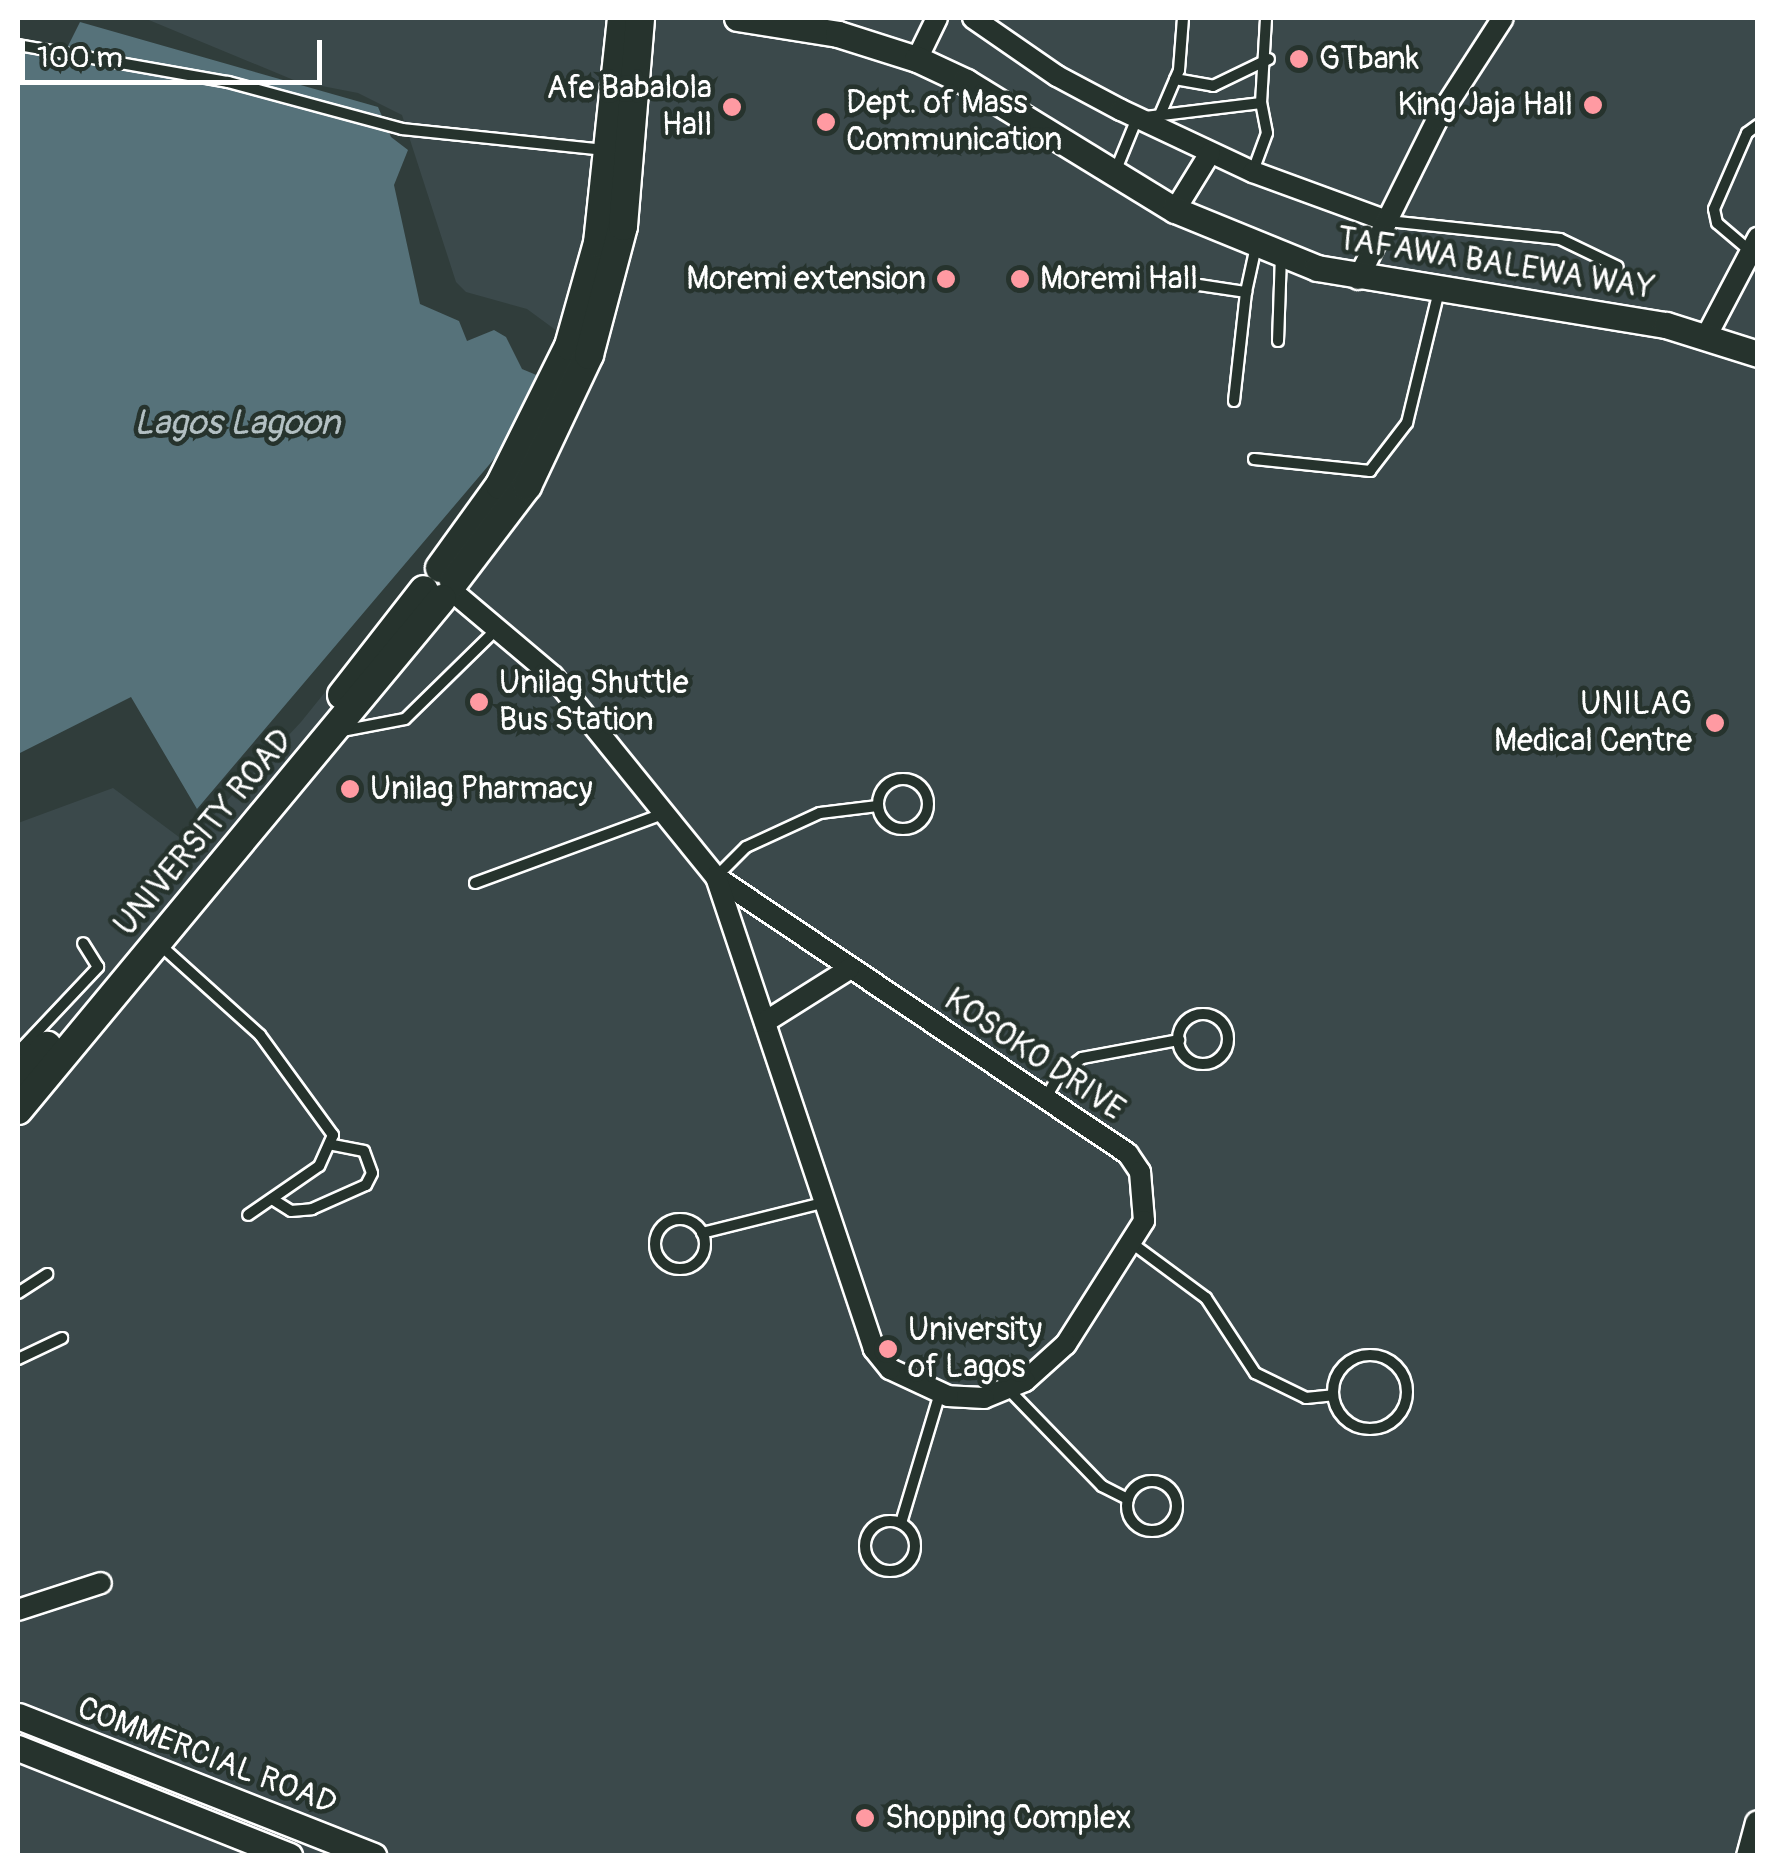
<!DOCTYPE html>
<html>
<head>
<meta charset="utf-8">
<style>
  body { margin:0 }
  #map { position:relative; width:1775px; height:1873px; overflow:hidden; background:#303d3b; font-family:Pangolin,sans-serif }
  div>[style] { position:absolute }
  [style*='--x'] { left:calc(var(--x)*1px); top:calc(var(--y)*1px); width:calc(var(--w)*1px); rotate:calc(var(--a)*1deg) }
  .built>* { inset:0; background:#3b494b }
  .water>* { inset:0; background:#56727a }
  .roads { filter:drop-shadow(2px 0 #fff) drop-shadow(-2px 0 #fff) drop-shadow(0 2px #fff) drop-shadow(0 -2px #fff) }
  .service>* { height:10px; margin:-5px; padding:0 5px; transform-origin:5px; border-radius:5px; background:#26332d }
  .service>.ring { margin:-5px; padding:0; box-sizing:content-box; background:none; border:10px solid #26332d; border-radius:50% }
  .minor>* { height:20px; margin:-10px; padding:0 10px; transform-origin:10px; border-radius:10px; background:#26332d }
  .tertiary>* { height:25px; margin:-12.5px; padding:0 12.5px; transform-origin:12.5px; border-radius:12.5px; background:#26332d }
  .secondary>* { height:28px; margin:-14px; padding:0 14px; transform-origin:14px; border-radius:14px; background:#26332d }
  .dots>* { width:28px; height:28px; translate:-50% -50%; box-sizing:border-box; border:5px solid #26332d; border-radius:50% }
  span { translate:-50% -50%; white-space:nowrap; text-align:center; line-height:1.15; -webkit-text-stroke:9px #26332d; paint-order:stroke }
  .poi-label { font-size:32px; color:#fff }
  .left { translate:0 -50%; text-align:left }
  .right { translate:-100% -50%; text-align:right }
  .street-label { font-size:32px; color:#fff }
  .water-label { font-size:35px; color:#b3c0c3; font-style:italic }
  .frame { position:absolute; inset:0; border:20px solid #fff; pointer-events:none }
  .scale { position:absolute; left:20px; top:40px; width:302px; height:45px; box-sizing:border-box; border:5px solid #fff; border-top:0; padding-left:12px; font-size:30px; line-height:35px; white-space:nowrap; color:#fff; -webkit-text-stroke:8px #26332d; paint-order:stroke }
</style>
</head>
<body>
<div id="map">
  <div class="built">
    <div style="clip-path:polygon(144px 18px,1757px 18px,1757px 1855px,18px 1856px,18px 823px,113px 788px,187px 843px,301px 722px,550px 413px,570px 375px,557px 331px,527px 309px,466px 292px,456px 282px,402px 115px,358px 93px,296px 81px)"></div>
  </div>
  <div class="water">
    <div style="clip-path:polygon(80px 22px,378px 107px,391px 137px,408px 150px,394px 185px,420px 304px,459px 321px,467px 341px,494px 330px,506px 337px,522px 369px,546px 379px,539px 406px,197px 809px,131px 697px,18px 754px,18px 38px,66px 50px)"></div>
  </div>
  <div class="roads">
    <div class="service">
      <div style="--x:18;--y:45;--w:213;--a:10"></div>
      <div style="--x:228;--y:82;--w:180;--a:15.1"></div>
      <div style="--x:402;--y:129;--w:204;--a:5.9"></div>
      <div style="--x:1175;--y:79;--w:39;--a:10"></div>
      <div style="--x:1213;--y:86;--w:62;--a:-25.7"></div>
      <div style="--x:1159;--y:117;--w:51;--a:-66.9"></div>
      <div style="--x:1179;--y:70;--w:52;--a:-85.6"></div>
      <div style="--x:1253;--y:171;--w:40;--a:-69.8"></div>
      <div style="--x:1267;--y:133;--w:31;--a:-101"></div>
      <div style="--x:1261;--y:103;--w:85;--a:-86.6"></div>
      <div style="--x:1115;--y:172;--w:58;--a:-67.8"></div>
      <div style="--x:1137;--y:118;--w:125;--a:-6.9"></div>
      <div style="--x:1388;--y:221;--w:173;--a:6"></div>
      <div style="--x:1560;--y:239;--w:64;--a:25.8"></div>
      <div style="--x:1750;--y:251;--w:43;--a:-139.7"></div>
      <div style="--x:1717;--y:223;--w:14;--a:-102"></div>
      <div style="--x:1714;--y:209;--w:83;--a:-66.5"></div>
      <div style="--x:1747;--y:133;--w:14;--a:-36"></div>
      <div style="--x:1199;--y:285;--w:48;--a:8.5"></div>
      <div style="--x:1246;--y:292;--w:47;--a:-77.7"></div>
      <div style="--x:1278;--y:341;--w:85;--a:-88"></div>
      <div style="--x:1234;--y:401;--w:110;--a:-83.7"></div>
      <div style="--x:1254;--y:459;--w:117;--a:5.9"></div>
      <div style="--x:1370;--y:471;--w:61;--a:-52.4"></div>
      <div style="--x:1407;--y:423;--w:136;--a:-76.4"></div>
      <div style="--x:342;--y:731;--w:64;--a:-10.8"></div>
      <div style="--x:405;--y:719;--w:129;--a:-44.4"></div>
      <div class="ring" style="left:878px;top:779px;width:40px;height:40px"></div>
      <div style="--x:716;--y:877;--w:42;--a:-45"></div>
      <div style="--x:746;--y:847;--w:81;--a:-24.7"></div>
      <div style="--x:820;--y:813;--w:58;--a:-6.9"></div>
      <div style="--x:475;--y:883;--w:200;--a:-20.2"></div>
      <div style="--x:159;--y:944;--w:136;--a:42"></div>
      <div style="--x:260;--y:1035;--w:124;--a:53.9"></div>
      <div style="--x:333;--y:1135;--w:34;--a:114"></div>
      <div style="--x:319;--y:1166;--w:86;--a:145.4"></div>
      <div class="ring" style="left:1178px;top:1014px;width:40px;height:40px"></div>
      <div style="--x:18;--y:1052;--w:117;--a:-46.7"></div>
      <div style="--x:98;--y:967;--w:28;--a:-122"></div>
      <div style="--x:1046;--y:1097;--w:27;--a:-59"></div>
      <div style="--x:1060;--y:1074;--w:27;--a:-36"></div>
      <div style="--x:1082;--y:1058;--w:99;--a:-10.5"></div>
      <div style="--x:272;--y:1199;--w:22;--a:32"></div>
      <div style="--x:291;--y:1211;--w:21;--a:-5"></div>
      <div style="--x:312;--y:1209;--w:59;--a:-24"></div>
      <div style="--x:366;--y:1185;--w:13;--a:-63"></div>
      <div style="--x:372;--y:1173;--w:23;--a:-110"></div>
      <div style="--x:364;--y:1151;--w:32;--a:-169"></div>
      <div class="ring" style="left:655px;top:1219px;width:40px;height:40px"></div>
      <div style="--x:702;--y:1233;--w:124;--a:-14"></div>
      <div style="--x:1133;--y:1244;--w:91;--a:36.5"></div>
      <div style="--x:1206;--y:1298;--w:90;--a:56.8"></div>
      <div style="--x:1255;--y:1373;--w:57;--a:26.1"></div>
      <div style="--x:1306;--y:1398;--w:27;--a:-6"></div>
      <div style="--x:18;--y:1293;--w:35;--a:-33"></div>
      <div class="ring" style="left:1333px;top:1355px;width:64px;height:64px"></div>
      <div style="--x:18;--y:1359;--w:49;--a:-25.5"></div>
      <div style="--x:1009;--y:1390;--w:134;--a:45.9"></div>
      <div style="--x:1102;--y:1486;--w:29;--a:27"></div>
      <div class="ring" style="left:1127px;top:1481px;width:40px;height:40px"></div>
      <div class="ring" style="left:865px;top:1521px;width:40px;height:40px"></div>
      <div style="--x:901;--y:1523;--w:136;--a:-73.3"></div>
    </div>
    <div class="minor">
      <div style="--x:973;--y:18;--w:102;--a:34.6"></div>
      <div style="--x:1057;--y:76;--w:72;--a:28"></div>
      <div style="--x:1121;--y:110;--w:146;--a:25.2"></div>
      <div style="--x:1253;--y:172;--w:143;--a:20.1"></div>
      <div style="--x:917;--y:59;--w:46;--a:-64"></div>
      <div style="--x:1175;--y:210;--w:67;--a:-58.4"></div>
      <div style="--x:1358;--y:279;--w:178;--a:-63.6"></div>
      <div style="--x:1437;--y:120;--w:121;--a:-57.1"></div>
      <div style="--x:1707;--y:335;--w:110;--a:-62.3"></div>
      <div style="--x:452;--y:591;--w:132;--a:40.1"></div>
      <div style="--x:553;--y:676;--w:259;--a:51"></div>
      <div style="--x:716;--y:877;--w:496;--a:33.9"></div>
      <div style="--x:1128;--y:1154;--w:22;--a:56"></div>
      <div style="--x:1140;--y:1172;--w:49;--a:85.3"></div>
      <div style="--x:1144;--y:1221;--w:146;--a:122.4"></div>
      <div style="--x:1066;--y:1344;--w:55;--a:137.9"></div>
      <div style="--x:1025;--y:1381;--w:44;--a:157.5"></div>
      <div style="--x:984;--y:1398;--w:36;--a:-177"></div>
      <div style="--x:948;--y:1396;--w:64;--a:-155"></div>
      <div style="--x:890;--y:1369;--w:26;--a:-129"></div>
      <div style="--x:874;--y:1349;--w:498;--a:-108.5"></div>
      <div style="--x:765;--y:1022;--w:99;--a:-32.2"></div>
      <div style="--x:18;--y:1610;--w:87;--a:-18"></div>
    </div>
    <div class="tertiary">
      <div style="--x:737;--y:18;--w:102;--a:9"></div>
      <div style="--x:838;--y:34;--w:83;--a:17.6"></div>
      <div style="--x:917;--y:59;--w:54;--a:25.1"></div>
      <div style="--x:966;--y:82;--w:245;--a:31.5"></div>
      <div style="--x:1175;--y:210;--w:153;--a:22.2"></div>
      <div style="--x:1317;--y:268;--w:354;--a:9.3"></div>
      <div style="--x:1666;--y:325;--w:96;--a:17.5"></div>
      <div style="--x:18;--y:1716;--w:382;--a:21.5"></div>
      <div style="--x:18;--y:1748;--w:292;--a:21.7"></div>
      <div style="--x:1749;--y:1856;--w:34;--a:-75"></div>
    </div>
    <div class="secondary">
      <div style="--x:440;--y:568;--w:102;--a:-54.1"></div>
      <div style="--x:500;--y:485;--w:155;--a:-63.6"></div>
      <div style="--x:569;--y:346;--w:107;--a:-74.3"></div>
      <div style="--x:598;--y:243;--w:225;--a:-83.9"></div>
      <div style="--x:454;--y:582;--w:121;--a:-52.8"></div>
      <div style="--x:527;--y:486;--w:145;--a:-64.7"></div>
      <div style="--x:589;--y:355;--w:133;--a:-75.2"></div>
      <div style="--x:623;--y:226;--w:209;--a:-85.3"></div>
      <div style="--x:342;--y:695;--w:133;--a:-52"></div>
      <div style="--x:18;--y:1080;--w:45;--a:-49.5"></div>
      <div style="--x:18;--y:1110;--w:664;--a:-50.32"></div>
    </div>
  </div>
  <div class="dots">
    <div style="left:1299px;top:59px;background:#ff9aa2"></div>
    <div style="left:1593px;top:105px;background:#ff9aa2"></div>
    <div style="left:732px;top:107px;background:#ff9aa2"></div>
    <div style="left:826px;top:122px;background:#ff9aa2"></div>
    <div style="left:946px;top:279px;background:#ff9aa2"></div>
    <div style="left:1020px;top:279px;background:#ff9aa2"></div>
    <div style="left:479px;top:702px;background:#ff9aa2"></div>
    <div style="left:1715px;top:723px;background:#ff9aa2"></div>
    <div style="left:350px;top:789px;background:#ff9aa2"></div>
    <div style="left:888px;top:1349px;background:#ff9aa2"></div>
    <div style="left:865px;top:1818px;background:#ff9aa2"></div>
  </div>
  <div class="poi-label">
    <span class="left" style="left:1319px;top:59px">GTbank</span>
    <span class="right" style="left:712px;top:107px">Afe Babalola<br>Hall</span>
    <span class="left" style="left:846px;top:122px">Dept. of Mass<br>Communication</span>
    <span class="right" style="left:1573px;top:105px">King Jaja Hall</span>
    <span class="right" style="left:926px;top:279px">Moremi extension</span>
    <span class="left" style="left:1040px;top:279px">Moremi Hall</span>
    <span class="left" style="left:499px;top:702px">Unilag Shuttle<br>Bus Station</span>
    <span class="right" style="left:1692px;top:723px">UNILAG<br>Medical Centre</span>
    <span class="left" style="left:370px;top:789px">Unilag Pharmacy</span>
    <span class="left" style="left:908px;top:1349px">University<br>of Lagos</span>
    <span class="left" style="left:885px;top:1818px">Shopping Complex</span>
  </div>
  <div class="street-label">
    <span style="left:1496px;top:264px;rotate:9deg">TAFAWA BALEWA WAY</span>
    <span style="left:204px;top:833px;rotate:-50deg">UNIVERSITY ROAD</span>
    <span style="left:1034px;top:1055px;rotate:34deg">KOSOKO DRIVE</span>
    <span style="left:207px;top:1756px;rotate:21deg">COMMERCIAL ROAD</span>
  </div>
  <div class="water-label">
    <span style="left:237px;top:423px">Lagos Lagoon</span>
  </div>
  <div class="frame"></div>
  <div class="scale">100 m</div>
</div>
</body>
</html>
